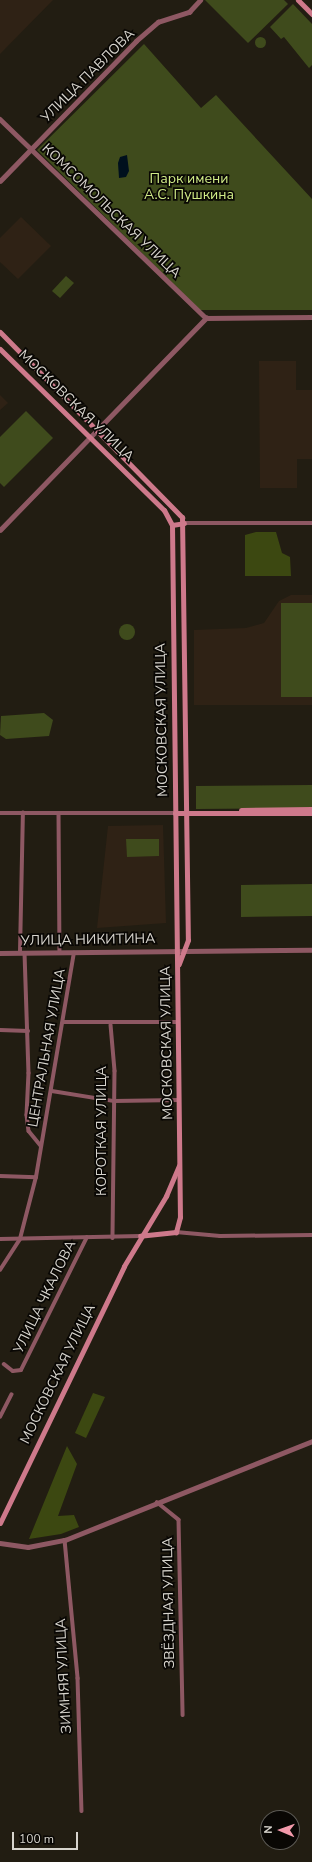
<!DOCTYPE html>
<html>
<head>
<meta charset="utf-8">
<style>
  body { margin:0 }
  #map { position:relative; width:312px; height:1862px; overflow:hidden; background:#221d12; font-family:"Nunito Sans",sans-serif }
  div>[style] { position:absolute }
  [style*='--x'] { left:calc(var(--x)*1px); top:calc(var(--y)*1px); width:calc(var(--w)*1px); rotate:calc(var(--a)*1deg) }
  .education>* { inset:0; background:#2f2215 }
  .green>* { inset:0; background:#3f4b1c }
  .round { border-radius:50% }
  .forest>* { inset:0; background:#3c4811 }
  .water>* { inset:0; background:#00101d }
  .minor>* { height:3.5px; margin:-1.75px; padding:0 1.75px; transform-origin:1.75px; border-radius:1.75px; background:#8e5863 }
  .tertiary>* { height:4.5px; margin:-2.25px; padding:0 2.25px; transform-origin:2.25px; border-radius:2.25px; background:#8e5863 }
  .secondary>* { height:5px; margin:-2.5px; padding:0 2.5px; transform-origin:2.5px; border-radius:2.5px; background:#ce798b }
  span { translate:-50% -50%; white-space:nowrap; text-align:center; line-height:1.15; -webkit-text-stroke:3.5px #090704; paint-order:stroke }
  .street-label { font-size:14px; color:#d7d4cd }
  .park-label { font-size:14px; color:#d0eb87 }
  .north { position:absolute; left:260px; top:1810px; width:40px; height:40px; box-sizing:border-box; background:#090704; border:1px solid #5b5954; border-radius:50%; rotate:272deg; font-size:11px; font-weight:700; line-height:16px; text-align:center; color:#d7d4cd }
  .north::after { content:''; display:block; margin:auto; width:14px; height:18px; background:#f39aab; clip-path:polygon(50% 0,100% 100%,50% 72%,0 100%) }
  .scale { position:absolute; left:12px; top:1832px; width:66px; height:18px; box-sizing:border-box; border:2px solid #d7d4cd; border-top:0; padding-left:5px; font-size:12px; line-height:14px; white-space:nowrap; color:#d7d4cd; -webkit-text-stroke:3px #090704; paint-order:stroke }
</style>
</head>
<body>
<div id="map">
  <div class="education">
    <div style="clip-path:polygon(0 0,53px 0,0 54px)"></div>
    <div style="clip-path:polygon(21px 217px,51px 246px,18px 279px,0 262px,0 238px)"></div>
    <div style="clip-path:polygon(259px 361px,296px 361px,296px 390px,312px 390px,312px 459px,297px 459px,297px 488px,260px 488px)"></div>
    <div style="clip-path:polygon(0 395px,8px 403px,0 410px)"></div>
    <div style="clip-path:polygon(291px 595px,312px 595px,312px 705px,194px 705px,194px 630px,246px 628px,264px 623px,279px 601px)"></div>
    <div style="clip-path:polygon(163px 825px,166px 923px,97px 928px,108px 826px)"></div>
  </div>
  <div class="green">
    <div style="clip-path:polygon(205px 0,284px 0,288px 4px,248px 43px)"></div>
    <div style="clip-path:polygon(293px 4px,312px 24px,312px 65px,309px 68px,284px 37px,281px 39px,270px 27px)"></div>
    <div class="round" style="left:254.5px;top:36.5px;width:11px;height:11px"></div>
    <div style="clip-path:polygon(144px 44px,201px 108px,216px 95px,312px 199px,312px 310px,200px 310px,37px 150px)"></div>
    <div style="clip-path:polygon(66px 276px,74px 283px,60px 298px,52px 291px)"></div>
    <div style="clip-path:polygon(26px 411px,53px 438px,4px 487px,0 483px,0 437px)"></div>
    <div style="clip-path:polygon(281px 603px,312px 603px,312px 697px,281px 697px)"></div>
    <div class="round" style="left:119px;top:624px;width:16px;height:16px"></div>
    <div style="clip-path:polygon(44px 713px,53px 720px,49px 736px,6px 739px,0 735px,1px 716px)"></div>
    <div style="clip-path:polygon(312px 785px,312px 808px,196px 809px,196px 786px)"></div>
    <div style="clip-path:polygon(126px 839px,159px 839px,159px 856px,127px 857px)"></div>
    <div style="clip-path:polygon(312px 884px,312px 916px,241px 917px,241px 885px)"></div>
  </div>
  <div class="forest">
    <div style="clip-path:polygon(256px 532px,276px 532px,282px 553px,290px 557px,291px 576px,245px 576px,245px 535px)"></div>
    <div style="clip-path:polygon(93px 1393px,105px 1397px,86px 1438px,75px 1433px)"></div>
    <div style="clip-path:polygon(67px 1446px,77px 1464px,58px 1516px,74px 1515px,79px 1527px,61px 1534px,29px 1539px)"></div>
  </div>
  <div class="water">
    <div style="clip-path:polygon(127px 155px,129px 171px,126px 177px,119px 178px,118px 163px,120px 157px)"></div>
  </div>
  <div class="minor">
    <div style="--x:59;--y:813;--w:139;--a:89.6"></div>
    <div style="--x:20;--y:952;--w:139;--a:-88.8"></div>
    <div style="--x:25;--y:953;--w:120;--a:88.1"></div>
    <div style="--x:29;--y:1073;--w:42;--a:92.7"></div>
    <div style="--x:27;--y:1115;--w:16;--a:83"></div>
    <div style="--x:29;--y:1131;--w:19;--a:51"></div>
    <div style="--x:63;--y:1022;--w:115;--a:0"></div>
    <div style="--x:111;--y:1025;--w:46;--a:85"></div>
    <div style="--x:115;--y:1071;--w:167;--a:90.7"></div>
    <div style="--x:0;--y:1030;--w:28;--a:2"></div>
    <div style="--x:52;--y:1091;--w:63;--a:9.2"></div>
    <div style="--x:114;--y:1101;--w:65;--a:-0.9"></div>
    <div style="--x:0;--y:1176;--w:36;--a:2"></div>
    <div style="--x:176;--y:1232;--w:44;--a:5.2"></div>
    <div style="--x:220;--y:1236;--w:92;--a:-0.6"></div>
    <div style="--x:0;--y:1239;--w:140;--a:-1.2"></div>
    <div style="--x:0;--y:1270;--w:37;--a:-57"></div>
    <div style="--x:20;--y:1239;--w:64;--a:-75.5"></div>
    <div style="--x:36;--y:1177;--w:227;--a:-80.4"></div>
    <div style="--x:4;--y:1364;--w:11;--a:38"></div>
    <div style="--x:13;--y:1371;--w:8;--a:-7"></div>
    <div style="--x:21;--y:1370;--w:148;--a:-63.6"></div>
    <div style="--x:0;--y:1417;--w:25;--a:-63"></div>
    <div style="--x:157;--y:1502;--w:28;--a:39"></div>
    <div style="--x:179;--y:1520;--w:195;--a:88.8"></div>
    <div style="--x:65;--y:1540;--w:139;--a:84.6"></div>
    <div style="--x:78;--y:1678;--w:133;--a:88.3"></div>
  </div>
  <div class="tertiary">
    <div style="--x:0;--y:119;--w:286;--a:44"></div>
    <div style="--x:0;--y:181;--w:195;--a:-45.8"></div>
    <div style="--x:136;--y:41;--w:29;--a:-41"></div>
    <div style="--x:158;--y:22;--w:33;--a:-18"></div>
    <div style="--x:189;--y:12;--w:16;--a:-47"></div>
    <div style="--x:184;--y:523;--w:128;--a:0"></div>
    <div style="--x:0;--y:530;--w:296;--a:-45.8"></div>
    <div style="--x:206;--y:318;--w:106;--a:-0.5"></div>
    <div style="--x:0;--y:813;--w:175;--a:0"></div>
    <div style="--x:0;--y:953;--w:312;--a:-0.6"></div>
    <div style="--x:0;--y:1543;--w:28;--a:8"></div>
    <div style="--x:28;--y:1547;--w:38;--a:-11"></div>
    <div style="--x:65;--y:1540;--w:266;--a:-21.8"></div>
  </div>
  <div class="secondary">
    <div style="--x:298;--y:0;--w:20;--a:45"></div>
    <div style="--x:0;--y:332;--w:260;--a:45.5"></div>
    <div style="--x:182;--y:517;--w:423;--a:89.2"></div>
    <div style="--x:188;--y:940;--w:26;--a:111"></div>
    <div style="--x:0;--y:349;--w:230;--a:44.5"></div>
    <div style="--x:164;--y:510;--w:17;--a:62"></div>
    <div style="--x:172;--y:525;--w:692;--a:89.34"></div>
    <div style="--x:180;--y:1217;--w:16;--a:105"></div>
    <div style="--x:176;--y:1232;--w:36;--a:174"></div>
    <div style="--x:172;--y:525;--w:12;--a:-9"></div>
    <div style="--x:241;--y:810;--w:71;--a:-0.8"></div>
    <div style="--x:175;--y:813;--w:137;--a:0"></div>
    <div style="--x:0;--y:1523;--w:285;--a:-64.2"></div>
    <div style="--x:124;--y:1266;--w:82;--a:-59"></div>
    <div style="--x:166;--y:1196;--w:33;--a:-67"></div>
  </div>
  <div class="street-label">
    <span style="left:88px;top:76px;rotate:-45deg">УЛИЦА ПАВЛОВА</span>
    <span style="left:111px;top:211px;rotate:44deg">КОМСОМОЛЬСКАЯ УЛИЦА</span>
    <span style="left:76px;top:406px;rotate:44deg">МОСКОВСКАЯ УЛИЦА</span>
    <span style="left:162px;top:720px;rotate:-91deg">МОСКОВСКАЯ УЛИЦА</span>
    <span style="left:88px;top:940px;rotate:-1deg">УЛИЦА НИКИТИНА</span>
    <span style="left:167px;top:1043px;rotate:-91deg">МОСКОВСКАЯ УЛИЦА</span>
    <span style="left:47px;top:1048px;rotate:-80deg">ЦЕНТРАЛЬНАЯ УЛИЦА</span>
    <span style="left:102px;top:1131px;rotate:-90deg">КОРОТКАЯ УЛИЦА</span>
    <span style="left:45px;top:1297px;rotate:-64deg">УЛИЦА ЧКАЛОВА</span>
    <span style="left:58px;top:1374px;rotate:-64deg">МОСКОВСКАЯ УЛИЦА</span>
    <span style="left:169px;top:1603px;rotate:-91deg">ЗВЁЗДНАЯ УЛИЦА</span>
    <span style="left:64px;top:1676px;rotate:-93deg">ЗИМНЯЯ УЛИЦА</span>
  </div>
  <div class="park-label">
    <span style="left:189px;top:187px">Парк имени<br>А.С. Пушкина</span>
  </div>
  <div class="north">N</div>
  <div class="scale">100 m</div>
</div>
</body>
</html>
